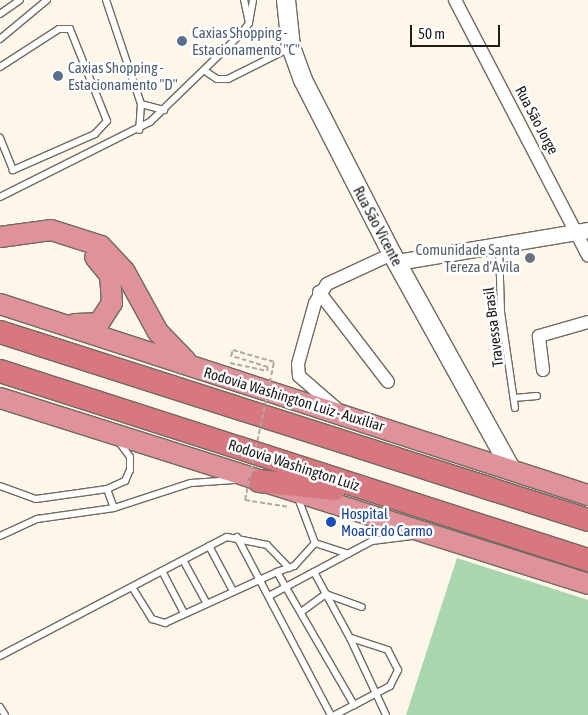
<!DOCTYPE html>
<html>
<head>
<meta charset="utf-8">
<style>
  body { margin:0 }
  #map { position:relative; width:588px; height:715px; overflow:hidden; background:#fef6e9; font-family:"Asap Condensed",sans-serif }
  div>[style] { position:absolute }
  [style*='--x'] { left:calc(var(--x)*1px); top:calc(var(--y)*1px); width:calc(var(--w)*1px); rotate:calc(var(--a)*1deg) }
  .green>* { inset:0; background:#aad6ae }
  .path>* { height:2px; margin-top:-1px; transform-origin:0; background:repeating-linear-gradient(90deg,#b0aaa0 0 5px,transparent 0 7.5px) }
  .roads { filter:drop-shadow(1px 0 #716a60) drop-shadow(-1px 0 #716a60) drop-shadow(0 1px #716a60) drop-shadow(0 -1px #716a60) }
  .service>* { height:6px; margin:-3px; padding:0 3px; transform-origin:3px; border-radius:3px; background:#fff }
  .minor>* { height:12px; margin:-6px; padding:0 6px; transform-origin:6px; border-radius:6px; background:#fff }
  .tertiary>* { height:15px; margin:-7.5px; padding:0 7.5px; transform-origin:7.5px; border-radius:7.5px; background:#fff }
  .secondary>* { height:18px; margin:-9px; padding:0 9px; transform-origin:9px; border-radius:9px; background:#fff }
  .trunk>* { height:20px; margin:-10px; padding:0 10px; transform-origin:10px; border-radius:10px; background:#df929a }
  .motorway>* { height:22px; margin:-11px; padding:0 11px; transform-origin:11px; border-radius:11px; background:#d77780 }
  .path-bridge>* { height:2px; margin-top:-1px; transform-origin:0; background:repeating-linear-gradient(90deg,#b0aaa0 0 5px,transparent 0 7.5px) }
  .dots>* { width:14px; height:14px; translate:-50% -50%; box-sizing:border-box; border:2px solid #fff; border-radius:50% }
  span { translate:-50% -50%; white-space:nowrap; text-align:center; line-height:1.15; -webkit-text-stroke:5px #fff; paint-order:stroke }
  .service-label { font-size:15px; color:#4e5e75 }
  .left { translate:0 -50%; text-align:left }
  .street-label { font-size:15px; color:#1f1c18 }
  .worship-label { font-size:15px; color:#5b616d }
  .right { translate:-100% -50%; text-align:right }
  .transit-label { font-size:15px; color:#164399 }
  .scale { position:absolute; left:410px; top:25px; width:90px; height:22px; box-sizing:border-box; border:2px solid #1f1c18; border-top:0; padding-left:6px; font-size:15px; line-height:18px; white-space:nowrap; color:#1f1c18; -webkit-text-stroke:4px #fff; paint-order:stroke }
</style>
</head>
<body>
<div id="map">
  <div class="green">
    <div style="clip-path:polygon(457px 558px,588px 600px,588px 715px,406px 715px)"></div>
  </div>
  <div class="path">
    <div style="--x:230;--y:363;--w:38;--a:12"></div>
    <div style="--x:267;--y:371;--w:4;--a:-76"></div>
    <div style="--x:268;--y:367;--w:39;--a:-163"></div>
    <div style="--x:231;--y:356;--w:6;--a:-72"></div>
    <div style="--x:233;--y:350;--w:43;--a:16.3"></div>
    <div style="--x:245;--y:500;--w:45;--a:9"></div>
  </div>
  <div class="roads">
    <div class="service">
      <div style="--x:106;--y:0;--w:110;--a:71.4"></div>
      <div style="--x:141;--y:104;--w:26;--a:94"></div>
      <div style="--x:0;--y:14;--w:24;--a:-35"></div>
      <div style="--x:249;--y:23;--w:23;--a:-80"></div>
      <div style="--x:0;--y:39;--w:61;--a:-39.7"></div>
      <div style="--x:0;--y:67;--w:70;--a:-32.8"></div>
      <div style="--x:59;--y:29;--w:11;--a:0"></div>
      <div style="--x:70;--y:29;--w:99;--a:68.1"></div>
      <div style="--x:107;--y:121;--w:18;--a:133"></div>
      <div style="--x:95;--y:134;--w:90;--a:156.3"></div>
      <div style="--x:13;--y:170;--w:35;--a:-112"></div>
      <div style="--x:205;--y:71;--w:14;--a:34"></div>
      <div style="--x:217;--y:79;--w:11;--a:0"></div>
      <div style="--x:228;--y:79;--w:69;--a:-26.6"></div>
      <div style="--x:141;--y:104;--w:24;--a:15"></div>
      <div style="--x:0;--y:197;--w:168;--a:-26.6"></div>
      <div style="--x:150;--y:122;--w:128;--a:-44.1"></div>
      <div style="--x:242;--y:33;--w:12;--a:-55"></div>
      <div style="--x:249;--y:23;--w:24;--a:-102"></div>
      <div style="--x:499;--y:245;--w:67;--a:88.3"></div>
      <div style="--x:501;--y:312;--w:97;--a:81.7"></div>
      <div style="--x:514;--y:398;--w:23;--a:-5"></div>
      <div style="--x:0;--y:486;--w:38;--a:20"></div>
      <div style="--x:36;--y:499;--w:72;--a:-8"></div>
      <div style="--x:107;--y:489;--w:20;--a:-24"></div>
      <div style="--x:125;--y:481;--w:12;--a:-66"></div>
      <div style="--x:130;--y:470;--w:13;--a:-90"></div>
      <div style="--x:130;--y:457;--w:19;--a:-126"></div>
      <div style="--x:107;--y:489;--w:20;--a:70"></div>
      <div style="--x:298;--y:498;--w:48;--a:69.3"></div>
      <div style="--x:315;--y:543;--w:31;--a:132"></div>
      <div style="--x:294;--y:566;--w:18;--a:161"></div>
      <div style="--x:277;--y:572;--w:154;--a:59.9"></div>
      <div style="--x:354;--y:705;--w:41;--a:-27.8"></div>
      <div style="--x:390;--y:686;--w:18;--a:-63"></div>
      <div style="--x:398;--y:670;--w:22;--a:-117"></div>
      <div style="--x:388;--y:650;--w:40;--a:-162"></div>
      <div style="--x:350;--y:638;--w:75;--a:-118.6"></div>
      <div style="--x:314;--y:572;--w:66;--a:-28.1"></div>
      <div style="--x:372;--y:541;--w:40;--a:-7.1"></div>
      <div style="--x:0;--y:536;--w:41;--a:-24.7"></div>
      <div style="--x:37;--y:519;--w:78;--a:-8.1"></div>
      <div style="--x:114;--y:508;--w:81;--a:-18"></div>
      <div style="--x:191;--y:483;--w:43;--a:-4"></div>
      <div style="--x:237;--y:537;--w:201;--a:62.2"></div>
      <div style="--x:315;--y:543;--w:35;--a:18"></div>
      <div style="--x:209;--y:546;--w:49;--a:61.9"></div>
      <div style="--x:183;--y:560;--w:48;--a:61.3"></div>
      <div style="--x:162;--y:571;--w:47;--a:62.4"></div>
      <div style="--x:132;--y:587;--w:38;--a:58"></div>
      <div style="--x:152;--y:619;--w:14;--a:17"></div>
      <div style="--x:165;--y:623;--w:123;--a:-24.5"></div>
      <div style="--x:269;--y:596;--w:51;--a:-28.1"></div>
      <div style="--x:301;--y:612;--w:31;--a:-36"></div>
      <div style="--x:326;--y:594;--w:38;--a:20"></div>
      <div style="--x:350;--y:638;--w:85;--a:64.9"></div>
      <div style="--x:0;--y:656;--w:256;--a:-27.7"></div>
      <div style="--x:227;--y:537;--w:41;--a:11.3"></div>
      <div style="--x:267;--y:545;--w:32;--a:46"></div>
      <div style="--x:0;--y:707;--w:9;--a:58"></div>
      <div style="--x:335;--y:715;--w:21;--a:-28"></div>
    </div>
    <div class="minor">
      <div style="--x:455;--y:0;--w:288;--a:62.5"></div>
      <div style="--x:319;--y:292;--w:113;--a:52.5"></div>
      <div style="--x:543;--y:370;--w:34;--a:-97"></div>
      <div style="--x:539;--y:336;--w:51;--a:-15.9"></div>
      <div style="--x:336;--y:408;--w:49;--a:-139.1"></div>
      <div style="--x:299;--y:376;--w:12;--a:-95"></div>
      <div style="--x:298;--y:364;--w:63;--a:-74.4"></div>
      <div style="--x:315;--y:303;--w:22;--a:-58"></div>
      <div style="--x:327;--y:284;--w:72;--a:-24.8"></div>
    </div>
    <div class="tertiary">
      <div style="--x:397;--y:262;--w:194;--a:-9.5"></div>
    </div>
    <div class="secondary">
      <div style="--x:286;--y:0;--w:47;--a:83.9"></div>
      <div style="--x:291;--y:47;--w:35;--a:70"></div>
      <div style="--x:303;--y:80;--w:195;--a:62.9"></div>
      <div style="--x:392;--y:254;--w:246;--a:61"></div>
    </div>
    <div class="trunk">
      <div style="--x:0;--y:237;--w:51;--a:-7.8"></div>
      <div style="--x:51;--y:230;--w:52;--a:17.7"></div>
      <div style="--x:101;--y:246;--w:35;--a:47"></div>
      <div style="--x:125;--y:272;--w:68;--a:61.2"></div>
      <div style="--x:158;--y:332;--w:40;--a:46"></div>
      <div style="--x:0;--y:304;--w:618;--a:18"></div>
      <div style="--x:75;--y:324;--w:24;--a:-2"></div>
      <div style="--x:99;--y:323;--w:24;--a:-57"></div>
      <div style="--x:112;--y:303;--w:28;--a:-94"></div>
      <div style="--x:110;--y:275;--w:23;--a:-130"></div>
      <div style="--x:0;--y:398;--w:617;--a:17.55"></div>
    </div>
    <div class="motorway">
      <div style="--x:0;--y:332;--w:617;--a:17.73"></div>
      <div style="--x:0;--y:371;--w:618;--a:17.82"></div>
      <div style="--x:259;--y:481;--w:76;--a:6"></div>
    </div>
  </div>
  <div class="path-bridge">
    <div style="--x:245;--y:500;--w:141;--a:-78.1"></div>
  </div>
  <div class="dots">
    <div style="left:182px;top:41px;background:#5c6f8a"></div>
    <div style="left:58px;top:76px;background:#5c6f8a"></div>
    <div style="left:530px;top:258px;background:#6b7280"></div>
    <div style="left:331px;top:522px;background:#1a4fb4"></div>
  </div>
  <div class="service-label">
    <span class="left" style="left:192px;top:41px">Caxias Shopping -<br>Estacionamento "C"</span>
    <span class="left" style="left:68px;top:76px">Caxias Shopping -<br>Estacionamento "D"</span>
  </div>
  <div class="street-label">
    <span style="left:537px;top:120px;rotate:62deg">Rua São Jorge</span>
    <span style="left:378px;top:226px;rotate:62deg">Rua Sāo Vicente</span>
    <span style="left:493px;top:327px;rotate:-97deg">Travessa Brasil</span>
    <span style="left:294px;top:399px;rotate:17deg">Rodovia Washington Luiz - Auxiliar</span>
    <span style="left:294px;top:465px;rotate:18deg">Rodovia Washington Luiz</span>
  </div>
  <div class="worship-label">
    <span class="right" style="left:520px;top:258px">Comunidade Santa<br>Tereza d'Avila</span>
  </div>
  <div class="transit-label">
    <span class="left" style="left:341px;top:522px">Hospital<br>Moacir do Carmo</span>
  </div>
  <div class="scale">50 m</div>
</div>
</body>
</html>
